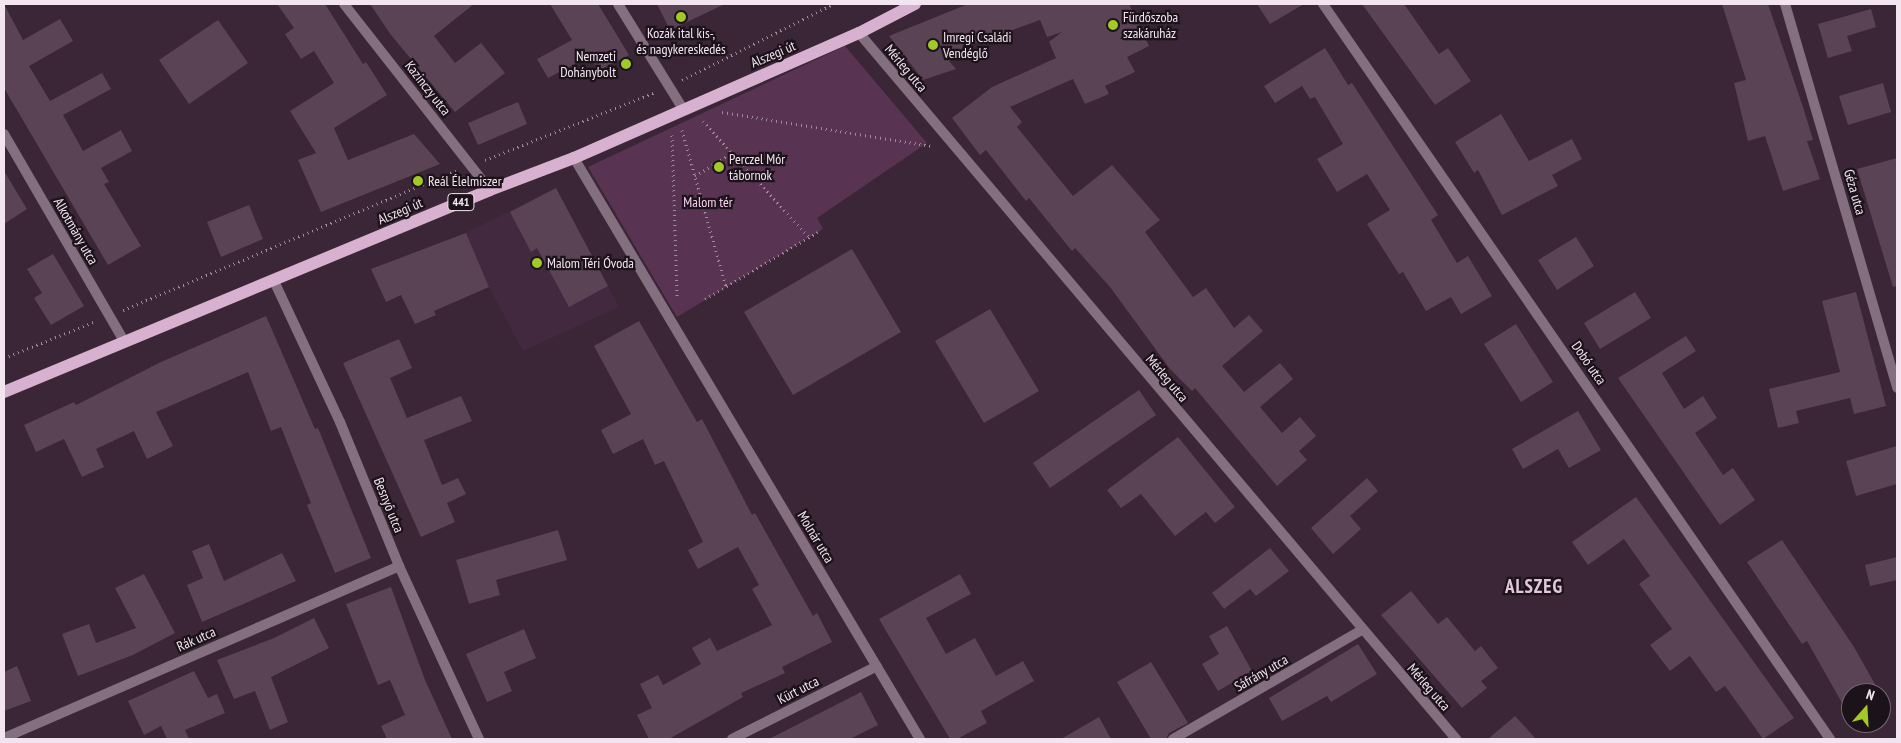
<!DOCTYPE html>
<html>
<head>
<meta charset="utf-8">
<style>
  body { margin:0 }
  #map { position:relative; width:1901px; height:743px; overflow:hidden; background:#3a2636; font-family:"PT Sans Narrow",sans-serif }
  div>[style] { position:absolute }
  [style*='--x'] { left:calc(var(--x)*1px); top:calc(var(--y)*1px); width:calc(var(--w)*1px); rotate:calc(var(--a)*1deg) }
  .built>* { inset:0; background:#43293f }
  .green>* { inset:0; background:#583452 }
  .building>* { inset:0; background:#594355 }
  .path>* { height:3px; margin-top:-1.5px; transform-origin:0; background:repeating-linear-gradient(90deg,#9d8c9a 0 1px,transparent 0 5px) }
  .street>* { height:10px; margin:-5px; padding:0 5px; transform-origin:5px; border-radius:5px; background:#836f7f }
  .primary>* { height:12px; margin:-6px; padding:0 6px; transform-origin:6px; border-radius:6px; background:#d8b0d0 }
  .dots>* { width:14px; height:14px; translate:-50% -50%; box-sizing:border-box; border:2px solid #1c121a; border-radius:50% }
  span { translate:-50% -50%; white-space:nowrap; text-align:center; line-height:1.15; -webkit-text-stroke:4.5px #1c121a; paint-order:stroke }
  .shield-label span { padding:1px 4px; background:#1c121a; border:1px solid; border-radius:4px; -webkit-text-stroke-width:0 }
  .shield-label { font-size:12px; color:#f3e5f0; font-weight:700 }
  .poi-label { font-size:14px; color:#f3e5f0 }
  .left { translate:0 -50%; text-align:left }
  .right { translate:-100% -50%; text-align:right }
  .street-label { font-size:14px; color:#f3e5f0 }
  .park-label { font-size:14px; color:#fad0f1 }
  .district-label { font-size:19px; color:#e2c7dc; font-weight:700; letter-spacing:1px }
  .frame { position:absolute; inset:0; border:5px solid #f3e5f0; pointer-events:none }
  .north { position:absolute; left:1841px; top:683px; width:50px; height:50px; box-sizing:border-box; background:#1c121a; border:1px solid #726670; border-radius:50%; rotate:19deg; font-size:14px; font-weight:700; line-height:20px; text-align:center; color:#f3e5f0 }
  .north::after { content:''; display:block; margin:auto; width:18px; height:22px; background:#a2c927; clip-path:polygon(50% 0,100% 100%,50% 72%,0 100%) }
</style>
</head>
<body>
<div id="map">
  <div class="built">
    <div style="clip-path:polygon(556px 188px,619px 307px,523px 351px,489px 287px,466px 233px)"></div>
  </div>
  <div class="green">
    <div style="clip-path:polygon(845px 46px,927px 143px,817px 218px,823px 229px,677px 317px,588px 167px)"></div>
  </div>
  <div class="building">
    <div style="clip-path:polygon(4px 4px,23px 40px,60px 19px,73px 41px,29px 66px,50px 101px,102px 73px,111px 89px,63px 115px,83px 151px,121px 130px,132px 151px,101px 168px,109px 182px,104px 184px,141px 246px,108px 265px,4px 88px)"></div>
    <div style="clip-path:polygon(277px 4px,325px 4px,363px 64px,366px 62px,387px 95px,334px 128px,348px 160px,414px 134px,440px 164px,321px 212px,298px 160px,316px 153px,290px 111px,334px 83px,314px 51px,301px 59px,285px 34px,294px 28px)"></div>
    <div style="clip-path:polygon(370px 4px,474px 4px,434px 36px,455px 63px,481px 43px,505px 73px,455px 112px,391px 35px)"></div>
    <div style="clip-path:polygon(550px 4px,598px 4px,629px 55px,598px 71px,590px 56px,548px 78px,537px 59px,572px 40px)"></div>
    <div style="clip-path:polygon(657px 4px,725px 4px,670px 30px)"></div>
    <div style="clip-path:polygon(968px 4px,1129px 4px,1149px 46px,1127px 57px,1135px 72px,1105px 86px,1109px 94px,1085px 104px,1073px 79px,1010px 107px,1022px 122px,1017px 127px,1073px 196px,1112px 165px,1160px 220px,1145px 232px,1193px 297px,1206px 288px,1234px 328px,1249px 315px,1263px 331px,1222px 366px,1244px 392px,1280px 363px,1293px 379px,1260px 407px,1282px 433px,1300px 417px,1316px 436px,1299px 451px,1307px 460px,1277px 486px,1195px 388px,1192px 391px,1170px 369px,1110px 287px,1075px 248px,1072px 251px,1029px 198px,1026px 201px,986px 150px,980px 155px,952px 118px,992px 87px,1056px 58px,1049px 42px,1062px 32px,1047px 37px,1040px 20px,944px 55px,956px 69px,923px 80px,889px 36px)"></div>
    <div style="clip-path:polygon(1257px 4px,1304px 4px,1270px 24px)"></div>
    <div style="clip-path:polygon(1362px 4px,1404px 4px,1439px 54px,1448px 48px,1471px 81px,1435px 105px)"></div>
    <div style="clip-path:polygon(1722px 4px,1768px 4px,1803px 107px,1813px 140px,1807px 141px,1820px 179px,1783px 191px,1765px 136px,1748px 141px,1734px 83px,1746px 80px)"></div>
    <div style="clip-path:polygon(1871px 9px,1876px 27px,1847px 36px,1852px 51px,1828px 58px,1818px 24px)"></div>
    <div style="clip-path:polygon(218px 20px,248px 63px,189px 104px,159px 60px)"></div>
    <div style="clip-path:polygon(1325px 48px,1348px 85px,1352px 83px,1438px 215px,1431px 220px,1457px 263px,1468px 256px,1492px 296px,1461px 314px,1451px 297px,1426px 311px,1403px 272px,1399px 274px,1367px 224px,1390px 210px,1367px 174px,1337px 192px,1317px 159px,1343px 144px,1315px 97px,1310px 99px,1302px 86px,1275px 103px,1264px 86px)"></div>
    <div style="clip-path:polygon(1883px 83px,1891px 112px,1848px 125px,1839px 96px)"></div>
    <div style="clip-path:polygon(518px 102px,527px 124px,478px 145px,468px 123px)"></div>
    <div style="clip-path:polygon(1501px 114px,1529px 161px,1572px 139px,1582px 159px,1552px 175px,1558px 186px,1502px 215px,1478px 170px,1474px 173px,1455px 142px)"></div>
    <div style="clip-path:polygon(1897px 158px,1897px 286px,1893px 287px,1857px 169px)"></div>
    <div style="clip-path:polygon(4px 171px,27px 209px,4px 224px)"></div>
    <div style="clip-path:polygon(556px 188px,608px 286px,569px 307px,537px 248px,531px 252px,510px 212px)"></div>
    <div style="clip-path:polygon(249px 205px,263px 239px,221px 257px,207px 222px)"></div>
    <div style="clip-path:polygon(466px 233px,489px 287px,434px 311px,436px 315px,415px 324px,401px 295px,386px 302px,371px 269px)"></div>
    <div style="clip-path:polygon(1576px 237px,1594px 266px,1557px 290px,1538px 260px)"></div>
    <div style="clip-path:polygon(852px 249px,901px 332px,793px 395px,744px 312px)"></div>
    <div style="clip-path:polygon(53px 254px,84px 306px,51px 325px,34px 298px,42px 293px,27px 269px)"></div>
    <div style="clip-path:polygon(1635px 292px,1651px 318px,1600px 349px,1584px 323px)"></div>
    <div style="clip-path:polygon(1856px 292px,1886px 406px,1854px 414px,1850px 398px,1796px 411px,1799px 423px,1778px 428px,1769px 389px,1840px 372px,1822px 301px)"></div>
    <div style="clip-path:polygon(990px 309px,1039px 391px,984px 423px,935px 341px)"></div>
    <div style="clip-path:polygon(266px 316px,315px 429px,318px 428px,371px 558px,335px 573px,307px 505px,311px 503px,281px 427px,271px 431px,248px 372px,156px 412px,173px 446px,147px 459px,134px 431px,96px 449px,104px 467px,82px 477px,64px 439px,36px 452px,24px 425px,74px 402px,76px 405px,161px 362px)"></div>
    <div style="clip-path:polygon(639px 321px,697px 422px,702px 419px,752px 515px,755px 513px,813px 616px,817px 613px,832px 642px,782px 667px,785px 673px,741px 693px,743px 697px,669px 739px,649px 739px,637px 715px,652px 708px,640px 684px,658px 675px,663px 685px,701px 664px,692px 648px,710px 638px,717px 651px,772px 625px,752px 589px,759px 585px,738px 547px,698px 569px,688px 550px,703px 542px,664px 461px,655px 465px,643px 439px,613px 454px,601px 430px,631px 414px,594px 346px)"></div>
    <div style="clip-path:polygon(1516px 324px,1553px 382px,1521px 402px,1484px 344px)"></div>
    <div style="clip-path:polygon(1686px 336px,1696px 351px,1662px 373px,1684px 409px,1703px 396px,1717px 418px,1695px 433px,1723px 475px,1733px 468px,1755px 500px,1720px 525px,1618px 378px)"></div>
    <div style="clip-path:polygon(399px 339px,412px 368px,390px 378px,407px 418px,461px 396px,472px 421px,424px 440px,442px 485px,458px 478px,466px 494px,447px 503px,455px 522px,421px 537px,343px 363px)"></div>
    <div style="clip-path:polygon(1139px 390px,1156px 415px,1050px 488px,1033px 463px)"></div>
    <div style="clip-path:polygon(1578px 411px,1601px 450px,1569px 468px,1558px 449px,1523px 469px,1512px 449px)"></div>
    <div style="clip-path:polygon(1178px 437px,1235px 507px,1215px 523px,1206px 512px,1175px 536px,1141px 494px,1121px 508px,1107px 490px)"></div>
    <div style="clip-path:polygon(1897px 446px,1897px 484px,1856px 496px,1846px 461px)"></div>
    <div style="clip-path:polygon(1367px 478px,1378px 491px,1350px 516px,1361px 529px,1333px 554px,1311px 528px)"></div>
    <div style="clip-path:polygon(1636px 497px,1794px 718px,1763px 739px,1725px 686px,1716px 692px,1690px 656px,1670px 671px,1650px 645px,1672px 629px,1639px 584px,1650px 576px,1624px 539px,1588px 565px,1572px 542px)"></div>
    <div style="clip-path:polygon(558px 530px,567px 560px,496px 580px,500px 595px,469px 604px,456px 560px)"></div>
    <div style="clip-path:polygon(1782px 540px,1854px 647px,1880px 693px,1851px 693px,1850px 717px,1807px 641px,1802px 644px,1747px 562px)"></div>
    <div style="clip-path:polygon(209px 544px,224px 581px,282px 553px,296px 581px,202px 622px,187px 585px,203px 578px,192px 551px)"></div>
    <div style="clip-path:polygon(1270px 548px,1289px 571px,1256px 596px,1250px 589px,1224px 609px,1212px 593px)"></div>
    <div style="clip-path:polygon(1897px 557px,1897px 580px,1870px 586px,1865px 565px)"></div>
    <div style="clip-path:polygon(144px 574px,175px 633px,133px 655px,78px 676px,62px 634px,89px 624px,96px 643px,136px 628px,115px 588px)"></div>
    <div style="clip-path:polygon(960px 574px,971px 594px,926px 618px,946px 654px,975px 638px,996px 676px,1023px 661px,1034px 681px,981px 711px,987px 723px,957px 739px,950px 739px,879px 619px)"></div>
    <div style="clip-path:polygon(391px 587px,425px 680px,452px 739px,387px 739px,381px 726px,405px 715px,390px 680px,378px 685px,346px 604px)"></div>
    <div style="clip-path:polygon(1411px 591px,1438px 624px,1447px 617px,1475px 651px,1481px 646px,1498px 668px,1481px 681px,1487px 688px,1462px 708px,1381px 615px)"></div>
    <div style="clip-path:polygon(314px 618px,329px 648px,271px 677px,288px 722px,270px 730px,255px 691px,234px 699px,217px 660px,274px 638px)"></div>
    <div style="clip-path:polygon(1227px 626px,1252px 671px,1218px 691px,1202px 664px,1219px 654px,1209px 636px)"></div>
    <div style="clip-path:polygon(524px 629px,536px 658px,504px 672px,512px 691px,487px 702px,466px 654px)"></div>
    <div style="clip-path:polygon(1358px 644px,1377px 674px,1331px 702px,1327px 696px,1282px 721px,1269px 698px)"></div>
    <div style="clip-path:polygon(1151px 662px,1188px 723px,1169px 733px,1166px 739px,1151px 739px,1117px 682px)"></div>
    <div style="clip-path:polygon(17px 666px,31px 701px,4px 711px,4px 672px)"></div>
    <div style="clip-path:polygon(194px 671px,208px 698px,217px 694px,225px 713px,185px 730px,189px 739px,167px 739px,161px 726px,144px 735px,128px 701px)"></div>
    <div style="clip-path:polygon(861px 692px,878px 725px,850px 739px,769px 739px)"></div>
    <div style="clip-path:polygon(1515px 716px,1536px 739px,1488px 739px)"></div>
    <div style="clip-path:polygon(1099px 717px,1111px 739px,1061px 739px)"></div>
  </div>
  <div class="path">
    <div style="--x:682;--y:80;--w:169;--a:-26.7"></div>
    <div style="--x:722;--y:112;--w:214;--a:9.2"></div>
    <div style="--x:703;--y:121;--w:157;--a:47.6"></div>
    <div style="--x:682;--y:130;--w:163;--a:74.3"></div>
    <div style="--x:672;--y:135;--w:162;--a:88.2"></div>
    <div style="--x:485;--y:160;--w:184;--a:-21.7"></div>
    <div style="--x:695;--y:176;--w:44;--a:-31.9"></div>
    <div style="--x:705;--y:299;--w:131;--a:-30.7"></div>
    <div style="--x:123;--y:310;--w:361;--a:-22.7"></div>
    <div style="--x:4;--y:358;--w:99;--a:-21.9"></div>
  </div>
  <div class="street">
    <div style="--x:344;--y:4;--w:236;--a:51.9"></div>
    <div style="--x:618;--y:4;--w:123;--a:58.2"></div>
    <div style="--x:1323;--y:4;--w:893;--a:55.4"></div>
    <div style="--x:1785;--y:4;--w:400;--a:73.7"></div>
    <div style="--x:859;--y:33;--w:925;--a:49.78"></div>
    <div style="--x:4;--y:134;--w:239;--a:59.9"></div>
    <div style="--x:574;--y:158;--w:676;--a:59.23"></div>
    <div style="--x:274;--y:281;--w:156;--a:64.9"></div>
    <div style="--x:340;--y:422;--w:156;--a:67.7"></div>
    <div style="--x:399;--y:566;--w:191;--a:65.2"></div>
    <div style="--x:4;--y:738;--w:431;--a:-23.5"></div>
    <div style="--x:732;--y:739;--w:162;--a:-26.7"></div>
    <div style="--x:1173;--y:739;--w:218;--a:-30"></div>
  </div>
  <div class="primary">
    <div style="--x:4;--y:392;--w:526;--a:-22.57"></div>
    <div style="--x:490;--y:190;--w:90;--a:-20.9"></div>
    <div style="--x:574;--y:158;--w:311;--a:-23.7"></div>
    <div style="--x:859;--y:33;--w:63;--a:-27.4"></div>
  </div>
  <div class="dots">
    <div style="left:681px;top:17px;background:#a2c927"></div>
    <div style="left:1113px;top:25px;background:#a2c927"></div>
    <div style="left:933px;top:45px;background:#a2c927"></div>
    <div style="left:626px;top:64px;background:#a2c927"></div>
    <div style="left:719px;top:167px;background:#a2c927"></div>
    <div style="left:418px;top:181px;background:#a2c927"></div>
    <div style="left:537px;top:263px;background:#a2c927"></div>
  </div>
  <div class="shield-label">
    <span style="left:461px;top:202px">441</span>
  </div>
  <div class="poi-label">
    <span class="left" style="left:1123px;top:25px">Fürdőszoba<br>szakáruház</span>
    <span style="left:681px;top:41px">Kozák ital kis-,<br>és nagykereskedés</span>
    <span class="left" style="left:943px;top:45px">Imregi Családi<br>Vendéglő</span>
    <span class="right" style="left:616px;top:64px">Nemzeti<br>Dohánybolt</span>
    <span class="left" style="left:729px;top:167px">Perczel Mór<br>tábornok</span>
    <span class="left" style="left:428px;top:181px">Reál Élelmiszer</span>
    <span class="left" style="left:547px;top:263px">Malom Téri Óvoda</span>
  </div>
  <div class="street-label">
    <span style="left:773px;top:54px;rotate:-23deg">Alszegi út</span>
    <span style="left:906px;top:68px;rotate:50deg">Mérleg utca</span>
    <span style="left:428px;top:88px;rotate:52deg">Kazinczy utca</span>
    <span style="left:1855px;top:192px;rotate:74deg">Géza utca</span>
    <span style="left:400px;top:211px;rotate:-23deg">Alszegi út</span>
    <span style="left:76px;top:231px;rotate:60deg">Alkotmány utca</span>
    <span style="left:1589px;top:363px;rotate:55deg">Dobó utca</span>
    <span style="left:1167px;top:378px;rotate:50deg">Mérleg utca</span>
    <span style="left:389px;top:505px;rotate:68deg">Besnyő utca</span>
    <span style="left:816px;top:537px;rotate:59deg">Molnár utca</span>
    <span style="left:196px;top:639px;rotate:-24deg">Rák utca</span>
    <span style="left:1261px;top:673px;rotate:-30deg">Sáfrány utca</span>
    <span style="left:1429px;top:687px;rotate:49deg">Mérleg utca</span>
    <span style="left:798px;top:690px;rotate:-27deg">Kürt utca</span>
  </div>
  <div class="park-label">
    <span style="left:708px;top:202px">Malom tér</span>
  </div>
  <div class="district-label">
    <span style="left:1534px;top:587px">ALSZEG</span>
  </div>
  <div class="frame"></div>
  <div class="north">N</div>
</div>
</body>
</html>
